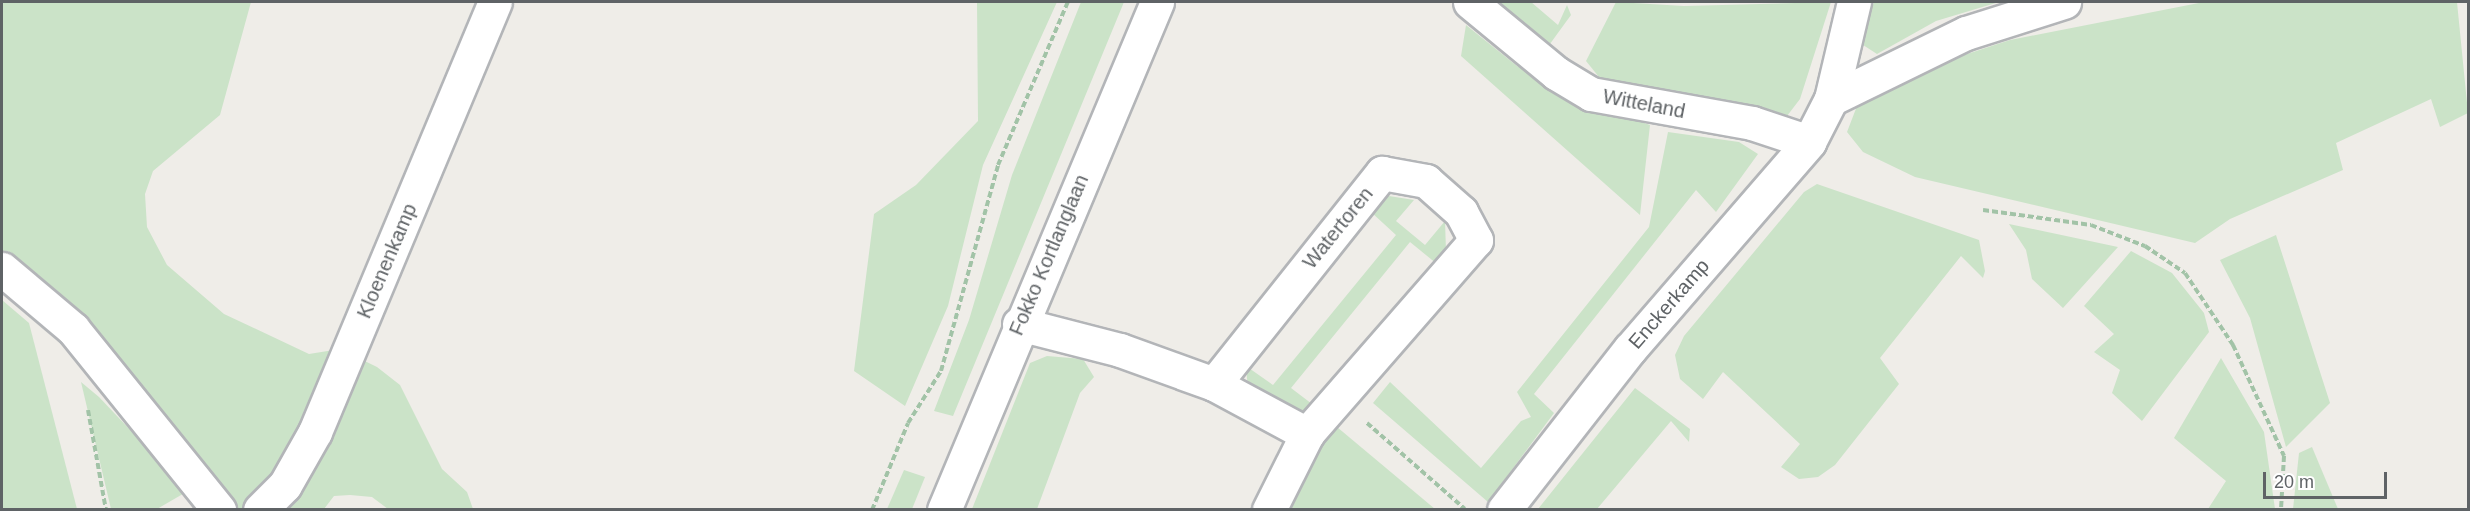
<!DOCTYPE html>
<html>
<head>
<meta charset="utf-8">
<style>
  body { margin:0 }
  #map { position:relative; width:2470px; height:511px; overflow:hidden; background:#efede8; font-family:Arial,sans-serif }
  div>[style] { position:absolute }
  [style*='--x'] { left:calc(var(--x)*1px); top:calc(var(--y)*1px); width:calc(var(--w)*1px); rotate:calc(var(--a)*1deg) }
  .green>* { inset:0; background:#cbe3c8 }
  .path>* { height:4px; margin-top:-2px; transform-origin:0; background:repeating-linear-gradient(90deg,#a2c3a7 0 6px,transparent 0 9px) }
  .roads { filter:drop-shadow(2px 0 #b3b5b8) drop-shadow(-2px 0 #b3b5b8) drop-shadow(0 2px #b3b5b8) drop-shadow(0 -2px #b3b5b8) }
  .minor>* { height:33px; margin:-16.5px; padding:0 16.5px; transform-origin:16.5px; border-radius:16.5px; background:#fff }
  span { translate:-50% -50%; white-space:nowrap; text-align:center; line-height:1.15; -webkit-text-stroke:4.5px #fff; paint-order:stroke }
  .street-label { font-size:20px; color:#5f6366 }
  .frame { position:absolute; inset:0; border:3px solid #5f6366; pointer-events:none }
  .scale { position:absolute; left:2263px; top:472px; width:124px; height:27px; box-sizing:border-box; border:3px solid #5f6366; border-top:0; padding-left:8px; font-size:18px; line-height:21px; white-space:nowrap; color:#5f6366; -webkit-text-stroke:4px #fff; paint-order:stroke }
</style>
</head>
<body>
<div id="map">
  <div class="green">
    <div style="clip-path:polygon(2px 2px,251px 2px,220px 115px,153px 171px,145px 194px,147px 227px,167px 265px,224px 314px,309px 354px,340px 349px,377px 367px,400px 385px,442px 469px,467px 492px,473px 509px,388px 509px,372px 497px,350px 495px,334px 496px,324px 509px,239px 509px,2px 250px)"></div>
    <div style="clip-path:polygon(977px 2px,1057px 2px,983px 165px,948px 306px,905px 406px,854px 371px,874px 214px,916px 185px,978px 121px)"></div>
    <div style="clip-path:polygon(1081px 2px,1124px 2px,953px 416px,934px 411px,969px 320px,1012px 175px)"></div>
    <div style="clip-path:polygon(1490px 2px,1531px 2px,1558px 25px,1567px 5px,1571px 15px,1547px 48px)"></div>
    <div style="clip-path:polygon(1616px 2px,1684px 6px,1831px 2px,1800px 99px,1787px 116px,1638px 91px,1599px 77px,1586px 61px)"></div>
    <div style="clip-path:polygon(1874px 2px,1999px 2px,1936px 21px,1877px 54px,1860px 43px)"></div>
    <div style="clip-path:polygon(2204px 2px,2457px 2px,2468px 113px,2440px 127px,2431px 99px,2336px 143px,2343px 170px,2230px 219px,2195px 243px,1915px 177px,1863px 152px,1847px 132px,1857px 106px,1915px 71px,2010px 40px)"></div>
    <div style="clip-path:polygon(1466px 25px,1517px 66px,1569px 96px,1650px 125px,1640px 215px,1461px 56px)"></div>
    <div style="clip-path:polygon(1668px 132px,1739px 142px,1758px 154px,1716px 212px,1696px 190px,1534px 394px,1554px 413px,1488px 502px,1373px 403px,1390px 382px,1481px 468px,1521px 421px,1531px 417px,1517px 392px,1649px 227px)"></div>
    <div style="clip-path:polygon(1817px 184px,1979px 240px,1985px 271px,1983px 278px,1961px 256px,1880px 358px,1899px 384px,1835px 465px,1818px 477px,1799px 479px,1781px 467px,1800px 444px,1723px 372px,1703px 399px,1680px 379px,1675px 355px,1684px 336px,1804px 192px)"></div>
    <div style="clip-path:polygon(1389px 196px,1414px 200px,1396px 221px,1425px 245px,1445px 221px,1446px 251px,1437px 264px,1410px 242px,1291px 388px,1316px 407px,1310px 418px,1248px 390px,1246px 366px,1273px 385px,1396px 235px,1371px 212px,1380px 198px)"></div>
    <div style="clip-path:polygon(2009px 224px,2118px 247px,2063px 308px,2032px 279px,2026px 250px)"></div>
    <div style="clip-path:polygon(2276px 235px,2330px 403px,2286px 447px,2250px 318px,2220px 260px)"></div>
    <div style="clip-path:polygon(2131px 251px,2172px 273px,2204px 313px,2209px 332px,2142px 421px,2112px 393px,2120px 370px,2094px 352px,2114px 334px,2084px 306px)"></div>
    <div style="clip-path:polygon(2px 300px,29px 323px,77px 509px,2px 509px)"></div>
    <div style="clip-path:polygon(1047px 356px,1083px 359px,1094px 377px,1080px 393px,1037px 509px,972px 509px,1030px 363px)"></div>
    <div style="clip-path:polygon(2221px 358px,2264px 432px,2275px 509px,2208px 509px,2226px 481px,2174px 438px)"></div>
    <div style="clip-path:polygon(81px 382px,99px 397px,188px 491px,157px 509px,111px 509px)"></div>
    <div style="clip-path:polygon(1635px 388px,1690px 429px,1689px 442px,1671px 421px,1597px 509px,1538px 509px)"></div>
    <div style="clip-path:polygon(1337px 427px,1435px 509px,1279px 510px,1311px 455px)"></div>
    <div style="clip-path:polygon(2312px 447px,2338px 509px,2293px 509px,2299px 453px)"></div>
    <div style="clip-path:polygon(904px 470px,925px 477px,912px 509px,887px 509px)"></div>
  </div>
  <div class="path">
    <div style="--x:1983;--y:210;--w:109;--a:7.9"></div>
    <div style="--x:2091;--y:225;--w:58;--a:21.3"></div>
    <div style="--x:2145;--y:246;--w:48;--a:34"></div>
    <div style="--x:2185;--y:273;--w:87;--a:56.3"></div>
    <div style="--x:2233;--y:345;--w:122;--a:65.3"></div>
    <div style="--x:2284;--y:456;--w:54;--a:93.2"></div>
    <div style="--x:88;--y:410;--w:102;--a:79.8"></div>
    <div style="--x:1367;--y:423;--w:130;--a:41.3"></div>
    <div style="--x:872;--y:510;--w:94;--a:-67.5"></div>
    <div style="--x:908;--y:423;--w:62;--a:-57.6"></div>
    <div style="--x:941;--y:371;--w:214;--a:-74.5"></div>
    <div style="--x:998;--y:165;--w:177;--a:-66.8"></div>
  </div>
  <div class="roads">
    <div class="minor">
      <div style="--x:1470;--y:2;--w:112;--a:39.5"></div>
      <div style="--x:1556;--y:73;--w:41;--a:31"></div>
      <div style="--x:1591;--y:94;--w:164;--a:10.2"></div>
      <div style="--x:1752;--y:123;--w:60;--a:18.4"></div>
      <div style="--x:1831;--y:99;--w:150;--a:-26.1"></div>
      <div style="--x:1966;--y:33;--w:103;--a:-17.6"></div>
      <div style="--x:2;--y:269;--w:93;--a:40.2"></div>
      <div style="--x:73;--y:329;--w:233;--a:51.1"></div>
      <div style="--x:1019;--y:324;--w:104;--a:14.4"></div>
      <div style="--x:1120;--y:350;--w:100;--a:19.9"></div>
      <div style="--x:1214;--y:384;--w:106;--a:28.3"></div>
      <div style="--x:1214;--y:384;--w:270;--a:-51.5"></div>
      <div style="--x:1382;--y:173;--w:45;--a:10.3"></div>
      <div style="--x:1426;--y:181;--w:47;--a:41.5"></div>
      <div style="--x:1461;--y:212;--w:32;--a:62"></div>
      <div style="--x:1476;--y:240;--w:257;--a:131.1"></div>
      <div style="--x:1307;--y:434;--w:85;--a:116.6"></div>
      <div style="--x:260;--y:510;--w:35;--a:-45"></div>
      <div style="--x:285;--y:485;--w:61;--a:-60.5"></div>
      <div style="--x:315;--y:432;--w:466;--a:-67.3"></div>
      <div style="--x:944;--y:510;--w:551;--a:-67.25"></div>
      <div style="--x:1504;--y:510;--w:204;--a:-52"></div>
      <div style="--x:1630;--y:349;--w:274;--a:-49.1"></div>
      <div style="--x:1809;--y:142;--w:48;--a:-62.9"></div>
      <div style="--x:1831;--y:99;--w:100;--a:-76.7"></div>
    </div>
  </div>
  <div class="street-label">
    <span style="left:1644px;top:104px;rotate:11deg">Witteland</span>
    <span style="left:1338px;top:228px;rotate:-51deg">Watertoren</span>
    <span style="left:1049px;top:255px;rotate:-67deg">Fokko Kortlanglaan</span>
    <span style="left:387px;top:261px;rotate:-67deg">Kloenenkamp</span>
    <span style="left:1669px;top:304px;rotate:-49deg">Enckerkamp</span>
  </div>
  <div class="frame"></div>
  <div class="scale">20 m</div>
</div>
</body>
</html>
